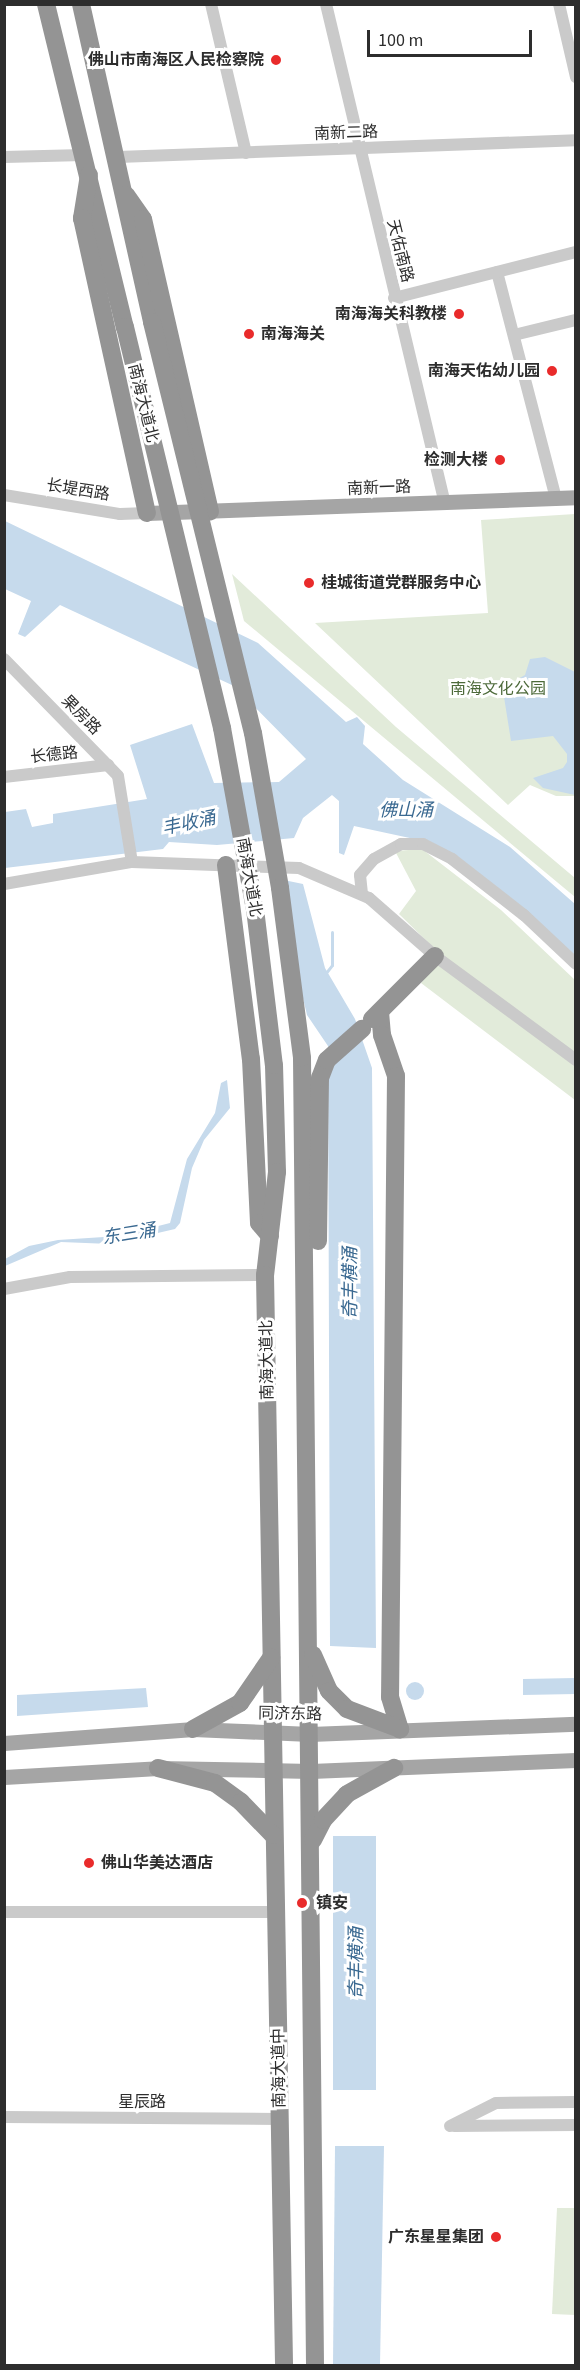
<!DOCTYPE html>
<html>
<head>
<meta charset="utf-8">
<style>
  body { margin:0 }
  #map { position:relative; width:580px; height:2370px; overflow:hidden; background:#fff; font-family:"Source Sans 3","Noto Sans SC",sans-serif }
  div>[style] { position:absolute }
  [style*='--x'] { left:calc(var(--x)*1px); top:calc(var(--y)*1px); width:calc(var(--w)*1px); rotate:calc(var(--a)*1deg) }
  .green>* { inset:0; background:#e2ebda }
  .water>* { inset:0; background:#c6daec }
  .round { border-radius:50% }
  .stream>* { height:3px; margin:-1.5px; padding:0 1.5px; transform-origin:1.5px; border-radius:1.5px; background:#c6daec }
  .minor>* { height:12px; margin:-6px; padding:0 6px; transform-origin:6px; border-radius:6px; background:#cacaca }
  .major>* { height:15px; margin:-7.5px; padding:0 7.5px; transform-origin:7.5px; border-radius:7.5px; background:#a5a5a5 }
  .highway>* { height:18px; margin:-9px; padding:0 9px; transform-origin:9px; border-radius:9px; background:#949494 }
  .highway-bridge>* { height:18px; margin:-9px; padding:0 9px; transform-origin:9px; border-radius:9px; background:#949494 }
  .dots>* { width:16px; height:16px; translate:-50% -50%; box-sizing:border-box; border:3px solid #fff; border-radius:50% }
  span { translate:-50% -50%; white-space:nowrap; text-align:center; line-height:1.15; -webkit-text-stroke:6px #fff; paint-order:stroke }
  .poi-label { font-size:16px; color:#2d2d2d; font-weight:700 }
  .right { translate:-100% -50%; text-align:right }
  .left { translate:0 -50%; text-align:left }
  .street-label { font-size:16px; color:#2d2d2d }
  .park-label { font-size:16px; color:#4d6a3a }
  .water-label { font-size:18px; color:#3a6991; font-style:italic }
  .frame { position:absolute; inset:0; border:6px solid #2d2d2d; pointer-events:none }
  .scale { position:absolute; left:367px; top:30px; width:165px; height:27px; box-sizing:border-box; border:3px solid #2d2d2d; border-top:0; padding-left:8px; font-size:18px; line-height:21px; white-space:nowrap; color:#2d2d2d; -webkit-text-stroke:4px #fff; paint-order:stroke }
</style>
</head>
<body>
<div id="map">
  <div class="green">
    <div style="clip-path:polygon(575px 514px,575px 796px,556px 796px,530px 785px,508px 805px,315px 623px,488px 613px,481px 520px)"></div>
    <div style="clip-path:polygon(232px 574px,396px 727px,575px 878px,575px 897px,244px 621px)"></div>
    <div style="clip-path:polygon(422px 849px,501px 910px,575px 980px,575px 1100px,421px 983px,442px 956px,399px 914px,416px 891px,395px 851px)"></div>
    <div style="clip-path:polygon(557px 2208px,575px 2208px,575px 2315px,552px 2314px)"></div>
  </div>
  <div class="water">
    <div style="clip-path:polygon(5px 521px,258px 643px,346px 722px,357px 717px,365px 726px,363px 744px,403px 780px,510px 847px,575px 904px,575px 959px,433px 843px,354px 826px,344px 855px,339px 853px,339px 801px,332px 795px,303px 818px,294px 838px,217px 845px,169px 842px,163px 849px,5px 868px,5px 812px,26px 809px,32px 827px,53px 823px,53px 814px,147px 799px,130px 745px,192px 724px,214px 783px,279px 782px,306px 759px,234px 686px,60px 605px,25px 637px,18px 634px,31px 601px,5px 589px)"></div>
    <div style="clip-path:polygon(545px 657px,575px 672px,575px 795px,543px 788px,533px 778px,563px 768px,567px 762px,567px 754px,553px 736px,511px 741px,504px 697px,516px 694px,518px 679px,525px 675px,530px 659px)"></div>
    <div style="clip-path:polygon(274px 878px,303px 884px,325px 968px,355px 1019px,372px 1068px,376px 1648px,330px 1646px,328px 1046px,307px 1015px)"></div>
    <div style="clip-path:polygon(227px 1080px,230px 1108px,204px 1140px,192px 1168px,180px 1223px,175px 1229px,110px 1244px,61px 1242px,5px 1266px,5px 1259px,29px 1246px,58px 1240px,119px 1236px,170px 1223px,187px 1159px,215px 1113px,221px 1083px)"></div>
    <div style="clip-path:polygon(575px 1678px,575px 1694px,523px 1695px,523px 1679px)"></div>
    <div class="round" style="left:406px;top:1682px;width:18px;height:18px"></div>
    <div style="clip-path:polygon(146px 1688px,148px 1707px,17px 1716px,17px 1695px)"></div>
    <div style="clip-path:polygon(333px 1836px,376px 1836px,376px 2090px,333px 2090px)"></div>
    <div style="clip-path:polygon(335px 2146px,384px 2146px,380px 2365px,333px 2365px)"></div>
  </div>
  <div class="stream">
    <div style="--x:325;--y:974;--w:11;--a:-52"></div>
    <div style="--x:332;--y:965;--w:33;--a:-90"></div>
  </div>
  <div class="minor">
    <div style="--x:211;--y:4;--w:153;--a:76.8"></div>
    <div style="--x:326;--y:4;--w:514;--a:76.61"></div>
    <div style="--x:559;--y:4;--w:75;--a:76.9"></div>
    <div style="--x:4;--y:157;--w:80;--a:-1.4"></div>
    <div style="--x:118;--y:157;--w:458;--a:-2.1"></div>
    <div style="--x:497;--y:272;--w:234;--a:75.4"></div>
    <div style="--x:394;--y:298;--w:188;--a:-14.2"></div>
    <div style="--x:514;--y:335;--w:64;--a:-13.6"></div>
    <div style="--x:4;--y:495;--w:118;--a:9.3"></div>
    <div style="--x:120;--y:514;--w:27;--a:-2"></div>
    <div style="--x:4;--y:659;--w:163;--a:45.7"></div>
    <div style="--x:118;--y:776;--w:87;--a:80.8"></div>
    <div style="--x:4;--y:777;--w:105;--a:-6.6"></div>
    <div style="--x:4;--y:884;--w:130;--a:-9.8"></div>
    <div style="--x:132;--y:862;--w:167;--a:2.1"></div>
    <div style="--x:299;--y:868;--w:76;--a:23.2"></div>
    <div style="--x:369;--y:898;--w:88;--a:41.3"></div>
    <div style="--x:435;--y:956;--w:175;--a:36.4"></div>
    <div style="--x:362;--y:894;--w:19;--a:-96"></div>
    <div style="--x:360;--y:875;--w:21;--a:-49"></div>
    <div style="--x:374;--y:859;--w:31;--a:-29"></div>
    <div style="--x:401;--y:844;--w:22;--a:0"></div>
    <div style="--x:423;--y:844;--w:33;--a:27"></div>
    <div style="--x:452;--y:859;--w:91;--a:37.9"></div>
    <div style="--x:524;--y:915;--w:71;--a:43.3"></div>
    <div style="--x:4;--y:1289;--w:67;--a:-10.3"></div>
    <div style="--x:70;--y:1277;--w:195;--a:-0.6"></div>
    <div style="--x:4;--y:1912;--w:271;--a:0"></div>
    <div style="--x:4;--y:2117;--w:276;--a:0.4"></div>
    <div style="--x:450;--y:2126;--w:51;--a:-26.6"></div>
    <div style="--x:496;--y:2103;--w:80;--a:-0.7"></div>
    <div style="--x:454;--y:2126;--w:122;--a:-0.5"></div>
  </div>
  <div class="major">
    <div style="--x:147;--y:513;--w:429;--a:-2.1"></div>
    <div style="--x:4;--y:1743;--w:190;--a:-4.2"></div>
    <div style="--x:193;--y:1729;--w:117;--a:2.4"></div>
    <div style="--x:310;--y:1734;--w:266;--a:-2.2"></div>
    <div style="--x:4;--y:1777;--w:154;--a:-3.3"></div>
    <div style="--x:158;--y:1768;--w:153;--a:1.1"></div>
    <div style="--x:311;--y:1771;--w:265;--a:-2.4"></div>
  </div>
  <div class="highway">
    <div style="--x:46;--y:4;--w:333;--a:76.3"></div>
    <div style="--x:81;--y:4;--w:326;--a:77.4"></div>
    <div style="--x:89;--y:175;--w:44;--a:99.2"></div>
    <div style="--x:82;--y:218;--w:302;--a:77.6"></div>
    <div style="--x:126;--y:195;--w:29;--a:55"></div>
    <div style="--x:143;--y:219;--w:300;--a:77.1"></div>
    <div style="--x:226;--y:865;--w:196;--a:82.7"></div>
    <div style="--x:251;--y:1059;--w:164;--a:87.2"></div>
    <div style="--x:259;--y:1223;--w:17;--a:50"></div>
    <div style="--x:380;--y:1012;--w:23;--a:85"></div>
    <div style="--x:382;--y:1035;--w:43;--a:71.1"></div>
    <div style="--x:396;--y:1076;--w:621;--a:90.55"></div>
    <div style="--x:390;--y:1697;--w:34;--a:73"></div>
    <div style="--x:372;--y:1019;--w:89;--a:-45"></div>
    <div style="--x:302;--y:1058;--w:1308;--a:89.43"></div>
    <div style="--x:274;--y:1065;--w:107;--a:88.4"></div>
    <div style="--x:277;--y:1172;--w:104;--a:96.6"></div>
    <div style="--x:265;--y:1275;--w:1091;--a:89"></div>
    <div style="--x:318;--y:1241;--w:163;--a:-89.3"></div>
    <div style="--x:320;--y:1078;--w:19;--a:-69"></div>
    <div style="--x:313;--y:1655;--w:39;--a:66"></div>
    <div style="--x:329;--y:1691;--w:25;--a:45"></div>
    <div style="--x:347;--y:1709;--w:57;--a:20.7"></div>
    <div style="--x:193;--y:1729;--w:54;--a:-29"></div>
    <div style="--x:240;--y:1703;--w:55;--a:-55.4"></div>
    <div style="--x:158;--y:1768;--w:59;--a:14.7"></div>
    <div style="--x:215;--y:1783;--w:32;--a:36"></div>
    <div style="--x:241;--y:1802;--w:46;--a:45.9"></div>
    <div style="--x:313;--y:1840;--w:22;--a:-63"></div>
    <div style="--x:323;--y:1820;--w:35;--a:-47"></div>
    <div style="--x:347;--y:1794;--w:54;--a:-29"></div>
  </div>
  <div class="highway-bridge">
    <div style="--x:152;--y:322;--w:423;--a:76.2"></div>
    <div style="--x:253;--y:733;--w:157;--a:80.1"></div>
    <div style="--x:280;--y:888;--w:171;--a:82.6"></div>
    <div style="--x:125;--y:327;--w:413;--a:76.4"></div>
    <div style="--x:222;--y:728;--w:184;--a:79.7"></div>
    <div style="--x:255;--y:909;--w:157;--a:83.1"></div>
    <div style="--x:327;--y:1060;--w:47;--a:-41.5"></div>
  </div>
  <div class="dots">
    <div style="left:276px;top:60px;background:#e92b2b"></div>
    <div style="left:459px;top:314px;background:#e92b2b"></div>
    <div style="left:249px;top:334px;background:#e92b2b"></div>
    <div style="left:552px;top:371px;background:#e92b2b"></div>
    <div style="left:500px;top:460px;background:#e92b2b"></div>
    <div style="left:309px;top:583px;background:#e92b2b"></div>
    <div style="left:89px;top:1863px;background:#e92b2b"></div>
    <div style="left:302px;top:1903px;background:#e92b2b"></div>
    <div style="left:496px;top:2237px;background:#e92b2b"></div>
  </div>
  <div class="poi-label">
    <span class="right" style="left:264px;top:60px">佛山市南海区人民检察院</span>
    <span class="right" style="left:447px;top:314px">南海海关科教楼</span>
    <span class="left" style="left:261px;top:334px">南海海关</span>
    <span class="right" style="left:540px;top:371px">南海天佑幼儿园</span>
    <span class="right" style="left:488px;top:460px">检测大楼</span>
    <span class="left" style="left:321px;top:583px">桂城街道党群服务中心</span>
    <span class="left" style="left:101px;top:1863px">佛山华美达酒店</span>
    <span class="left" style="left:316px;top:1903px">镇安</span>
    <span class="right" style="left:484px;top:2237px">广东星星集团</span>
  </div>
  <div class="street-label">
    <span style="left:346px;top:133px;rotate:-2deg">南新二路</span>
    <span style="left:400px;top:251px;rotate:76deg">天佑南路</span>
    <span style="left:143px;top:403px;rotate:76deg">南海大道北</span>
    <span style="left:379px;top:488px;rotate:-2deg">南新一路</span>
    <span style="left:78px;top:490px;rotate:9deg">长堤西路</span>
    <span style="left:81px;top:715px;rotate:45deg">果房路</span>
    <span style="left:54px;top:755px;rotate:-6deg">长德路</span>
    <span style="left:249px;top:877px;rotate:80deg">南海大道北</span>
    <span style="left:267px;top:1360px;rotate:-91deg">南海大道北</span>
    <span style="left:290px;top:1714px;rotate:1deg">同济东路</span>
    <span style="left:279px;top:2068px;rotate:-91deg">南海大道中</span>
    <span style="left:142px;top:2102px">星辰路</span>
  </div>
  <div class="park-label">
    <span style="left:498px;top:689px">南海文化公园</span>
  </div>
  <div class="water-label">
    <span style="left:406px;top:811px">佛山涌</span>
    <span style="left:189px;top:824px;rotate:-12deg">丰收涌</span>
    <span style="left:129px;top:1235px;rotate:-9deg">东三涌</span>
    <span style="left:351px;top:1283px;rotate:-90deg">奇丰横涌</span>
    <span style="left:357px;top:1963px;rotate:-90deg">奇丰横涌</span>
  </div>
  <div class="frame"></div>
  <div class="scale">100 m</div>
</div>
</body>
</html>
